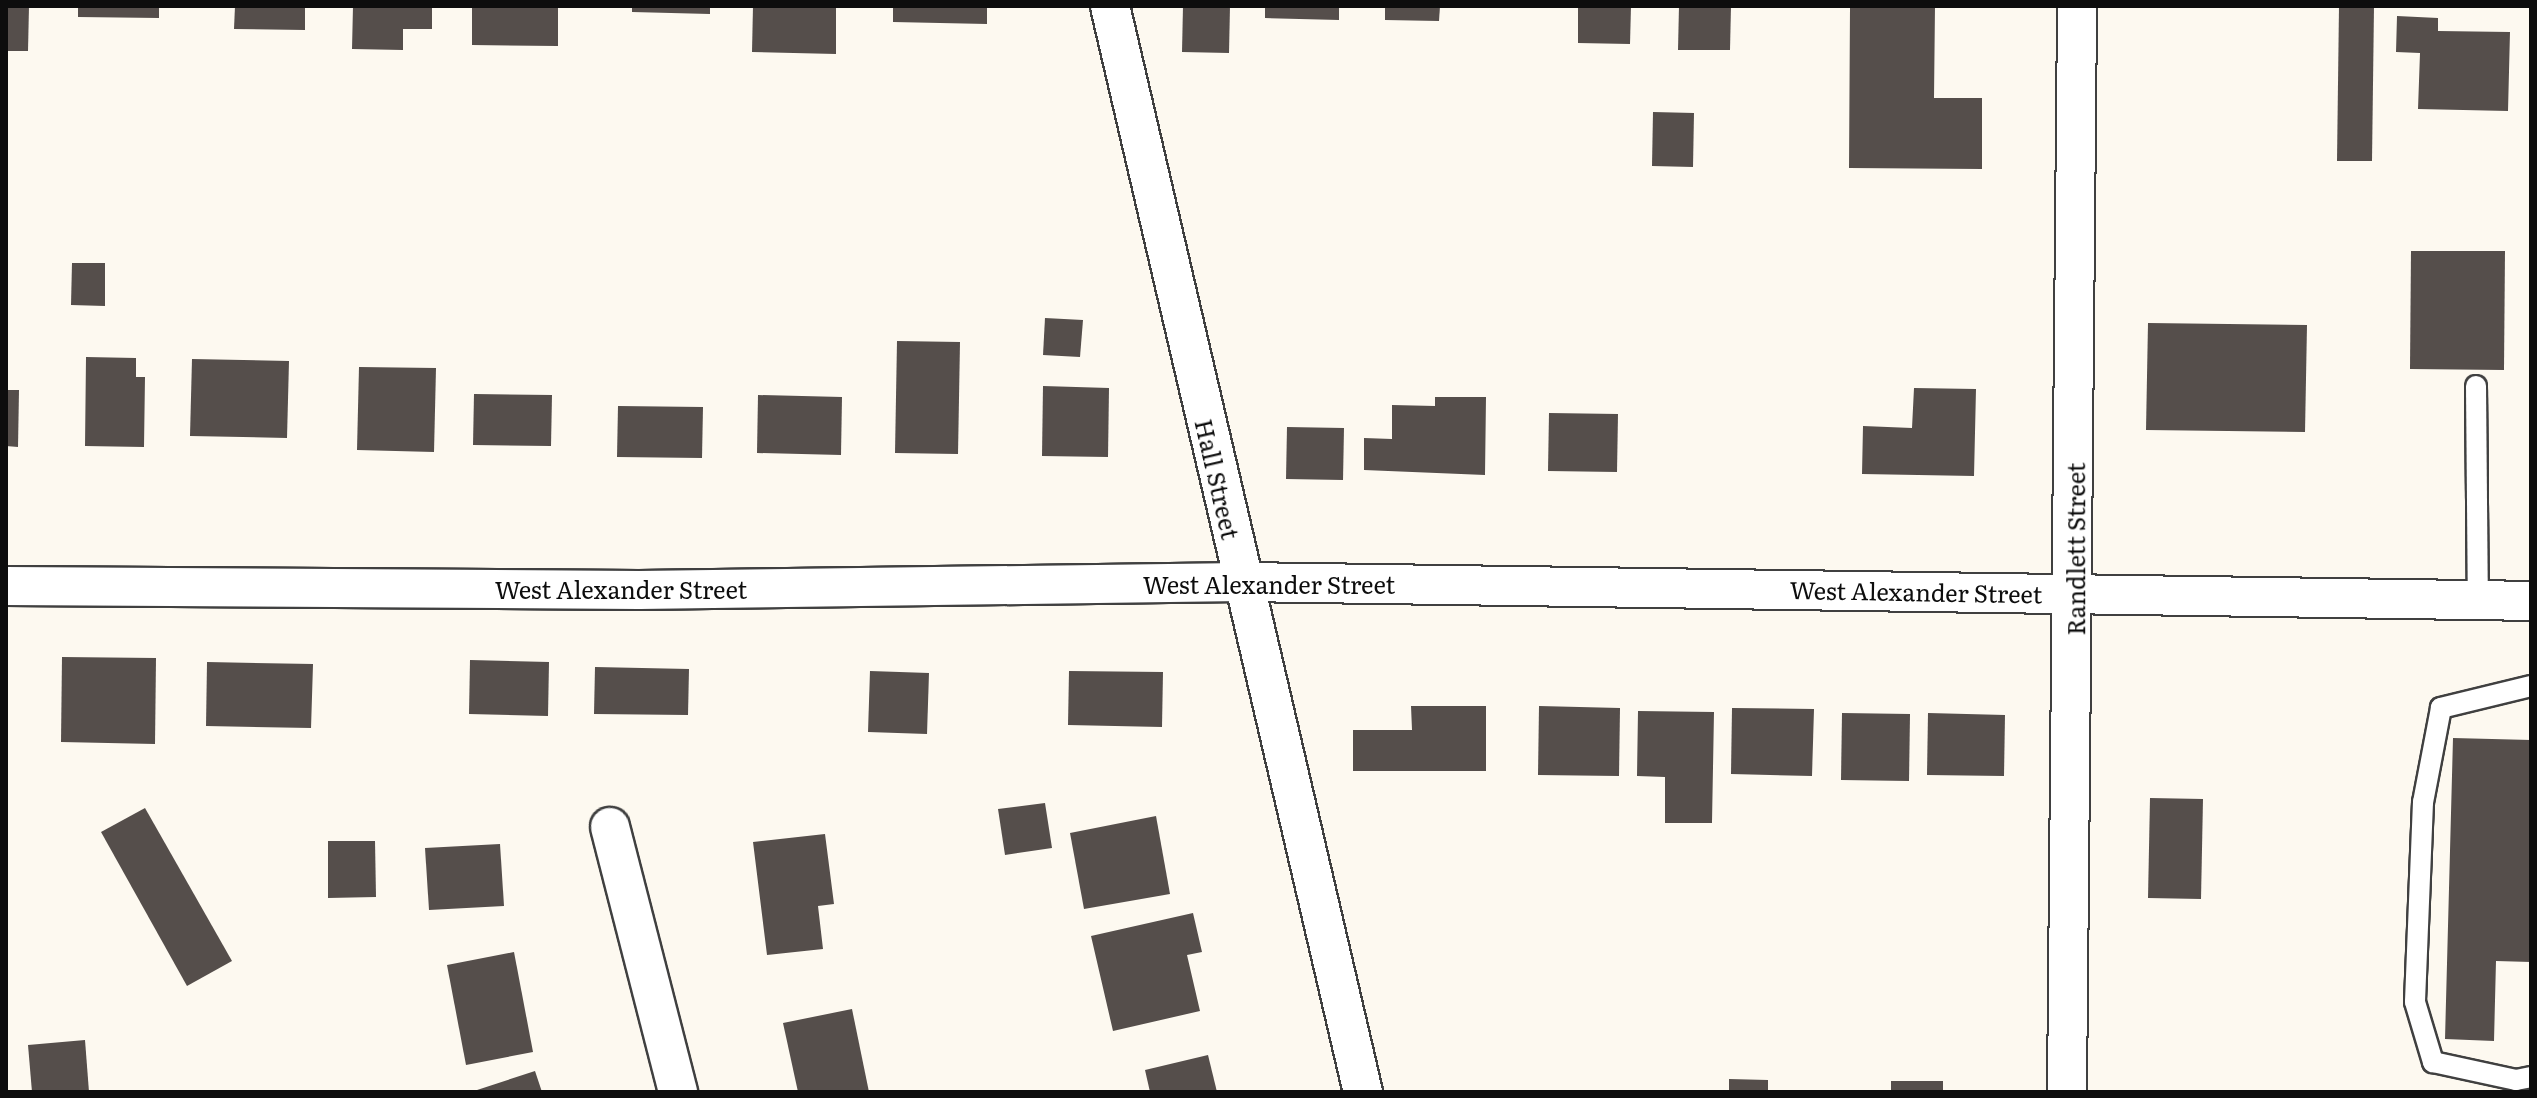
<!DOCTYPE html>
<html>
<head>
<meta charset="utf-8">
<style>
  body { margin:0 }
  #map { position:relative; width:2537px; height:1098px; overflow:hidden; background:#fdf9f0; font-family:Literata,serif }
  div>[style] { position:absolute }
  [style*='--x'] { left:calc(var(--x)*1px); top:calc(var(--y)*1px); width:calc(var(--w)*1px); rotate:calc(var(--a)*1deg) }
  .building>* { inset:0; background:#554e4b }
  .roads { filter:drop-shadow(2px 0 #404040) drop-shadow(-2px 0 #404040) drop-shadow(0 2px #404040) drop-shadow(0 -2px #404040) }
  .service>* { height:20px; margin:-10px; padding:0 10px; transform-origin:10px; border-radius:10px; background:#fff }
  .minor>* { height:38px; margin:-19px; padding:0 19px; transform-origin:19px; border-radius:19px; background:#fff }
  span { translate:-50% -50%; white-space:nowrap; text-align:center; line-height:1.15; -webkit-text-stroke:8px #fff; paint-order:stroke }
  .street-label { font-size:24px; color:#0d0d0d }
  .frame { position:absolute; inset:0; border:8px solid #0d0d0d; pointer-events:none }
</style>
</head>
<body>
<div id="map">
  <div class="building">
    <div style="clip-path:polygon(6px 6px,29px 6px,28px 51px,6px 51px)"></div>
    <div style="clip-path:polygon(78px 6px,159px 6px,159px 18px,78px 17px)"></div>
    <div style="clip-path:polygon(235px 6px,305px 6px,305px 30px,234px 29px)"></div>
    <div style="clip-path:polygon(353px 6px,432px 6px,432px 29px,403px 29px,403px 50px,352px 49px)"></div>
    <div style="clip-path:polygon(472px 6px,558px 6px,558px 46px,472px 45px)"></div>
    <div style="clip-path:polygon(632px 6px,710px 6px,710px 14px,632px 12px)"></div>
    <div style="clip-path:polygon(753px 6px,836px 6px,836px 54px,752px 52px)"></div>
    <div style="clip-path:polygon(893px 6px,987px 6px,987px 24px,893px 22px)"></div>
    <div style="clip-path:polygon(1183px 6px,1230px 6px,1229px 53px,1182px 52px)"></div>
    <div style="clip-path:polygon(1265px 6px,1339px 6px,1339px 20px,1265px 18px)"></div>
    <div style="clip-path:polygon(1385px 6px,1440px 6px,1439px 21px,1385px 20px)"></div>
    <div style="clip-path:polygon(1578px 6px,1631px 6px,1630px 44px,1578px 43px)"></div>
    <div style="clip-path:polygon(1679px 6px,1731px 6px,1730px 50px,1678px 50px)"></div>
    <div style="clip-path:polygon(1850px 6px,1935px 6px,1934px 98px,1982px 98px,1982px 169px,1849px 168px)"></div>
    <div style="clip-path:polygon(2339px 6px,2374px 6px,2372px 161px,2337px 161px)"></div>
    <div style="clip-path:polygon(2397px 16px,2438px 18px,2438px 31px,2510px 32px,2508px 111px,2418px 109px,2420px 53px,2396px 52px)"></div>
    <div style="clip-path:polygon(1653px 112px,1694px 113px,1693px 167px,1652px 166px)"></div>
    <div style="clip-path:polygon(2411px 251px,2505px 251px,2504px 370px,2410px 369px)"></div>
    <div style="clip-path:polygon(72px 263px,105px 263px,105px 306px,71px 305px)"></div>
    <div style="clip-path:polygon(1045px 318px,1083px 320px,1080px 357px,1043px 355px)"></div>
    <div style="clip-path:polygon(2148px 323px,2307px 325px,2305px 432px,2146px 430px)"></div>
    <div style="clip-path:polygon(897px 341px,960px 342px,958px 454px,895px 453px)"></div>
    <div style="clip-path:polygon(86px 357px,136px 358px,136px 377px,145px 377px,144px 447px,85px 446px)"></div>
    <div style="clip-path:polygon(192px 359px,289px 361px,287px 438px,190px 436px)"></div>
    <div style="clip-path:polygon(359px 367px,436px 368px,434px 452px,357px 450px)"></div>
    <div style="clip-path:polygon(1043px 386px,1109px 388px,1108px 457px,1042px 456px)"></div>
    <div style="clip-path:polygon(1914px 388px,1976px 389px,1974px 476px,1862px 474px,1863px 426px,1912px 428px)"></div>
    <div style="clip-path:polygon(6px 390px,19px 390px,18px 447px,6px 446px)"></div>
    <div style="clip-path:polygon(474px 394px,552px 395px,551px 446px,473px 445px)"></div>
    <div style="clip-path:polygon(758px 395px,842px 397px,841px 455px,757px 453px)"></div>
    <div style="clip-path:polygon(1435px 397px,1486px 397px,1485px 475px,1364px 470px,1364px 438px,1392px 439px,1392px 405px,1435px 406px)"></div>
    <div style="clip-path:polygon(618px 406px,703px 407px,702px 458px,617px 457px)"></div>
    <div style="clip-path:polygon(1549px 413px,1618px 414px,1617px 472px,1548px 471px)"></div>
    <div style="clip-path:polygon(1287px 427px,1344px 428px,1343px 480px,1286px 479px)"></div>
    <div style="clip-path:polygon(62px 657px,156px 658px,155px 744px,61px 742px)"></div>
    <div style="clip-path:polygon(470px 660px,549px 662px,548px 716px,469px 714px)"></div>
    <div style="clip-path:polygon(207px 662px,313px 664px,311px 728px,206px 726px)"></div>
    <div style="clip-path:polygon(595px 667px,689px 669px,688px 715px,594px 714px)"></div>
    <div style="clip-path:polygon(870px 671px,929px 673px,927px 734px,868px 732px)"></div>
    <div style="clip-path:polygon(1069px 671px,1163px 672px,1162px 727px,1068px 725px)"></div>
    <div style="clip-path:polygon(1411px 706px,1486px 706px,1486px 771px,1353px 771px,1353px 730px,1412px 730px)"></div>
    <div style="clip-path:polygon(1539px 706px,1620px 708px,1619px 776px,1538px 775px)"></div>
    <div style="clip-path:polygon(1732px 708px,1814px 709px,1812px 776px,1731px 774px)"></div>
    <div style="clip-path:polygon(1638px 711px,1714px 712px,1712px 823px,1665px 823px,1665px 777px,1637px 776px)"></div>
    <div style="clip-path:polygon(1842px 713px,1910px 714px,1909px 781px,1841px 780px)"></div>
    <div style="clip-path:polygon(1928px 713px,2005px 715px,2004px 776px,1927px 775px)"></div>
    <div style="clip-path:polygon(2453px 738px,2531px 740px,2531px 962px,2496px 961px,2494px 1041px,2445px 1039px)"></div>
    <div style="clip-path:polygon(2150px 798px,2203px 799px,2201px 899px,2148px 898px)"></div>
    <div style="clip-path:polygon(1045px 803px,1052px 848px,1005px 855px,998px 809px)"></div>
    <div style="clip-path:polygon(145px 808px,232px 961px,187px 986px,101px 832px)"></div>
    <div style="clip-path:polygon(1156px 816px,1170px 894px,1084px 909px,1070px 833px)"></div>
    <div style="clip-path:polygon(825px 834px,834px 904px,818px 906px,823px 949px,767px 955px,753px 842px)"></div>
    <div style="clip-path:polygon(328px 841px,375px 841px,376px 897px,328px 898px)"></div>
    <div style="clip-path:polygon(500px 844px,504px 906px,429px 910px,425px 848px)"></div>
    <div style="clip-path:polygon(1193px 913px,1202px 952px,1187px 955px,1200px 1011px,1113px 1031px,1091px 936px)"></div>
    <div style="clip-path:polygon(514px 952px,533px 1052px,466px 1065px,447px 965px)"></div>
    <div style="clip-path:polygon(852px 1009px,869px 1092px,798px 1092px,783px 1023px)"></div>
    <div style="clip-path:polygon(85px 1040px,89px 1092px,32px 1092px,28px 1045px)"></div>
    <div style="clip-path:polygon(1208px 1055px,1217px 1092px,1150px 1092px,1145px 1070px)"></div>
    <div style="clip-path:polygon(535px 1071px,542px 1092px,474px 1092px,474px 1091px)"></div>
    <div style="clip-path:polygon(1729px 1079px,1768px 1080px,1768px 1092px,1729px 1092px)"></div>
    <div style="clip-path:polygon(1891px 1081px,1943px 1081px,1943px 1092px,1891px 1092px)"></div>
  </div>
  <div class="roads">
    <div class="service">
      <div style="--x:2476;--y:386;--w:214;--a:89.5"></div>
      <div style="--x:2531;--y:686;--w:93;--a:166.3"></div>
      <div style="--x:2441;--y:708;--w:96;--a:100.8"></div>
      <div style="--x:2423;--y:802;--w:200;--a:92.3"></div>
      <div style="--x:2415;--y:1002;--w:63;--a:73.3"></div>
      <div style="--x:2433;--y:1062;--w:85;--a:12.2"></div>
      <div style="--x:2516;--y:1080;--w:15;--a:-11"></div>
    </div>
    <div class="minor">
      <div style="--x:1110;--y:6;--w:1115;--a:76.89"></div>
      <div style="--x:6;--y:586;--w:633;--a:0.36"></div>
      <div style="--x:639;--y:590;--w:603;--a:-0.76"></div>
      <div style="--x:1242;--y:582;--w:1289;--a:0.84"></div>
      <div style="--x:610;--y:827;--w:274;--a:75.6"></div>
      <div style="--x:2067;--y:1092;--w:1086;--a:-89.47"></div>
    </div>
  </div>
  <div class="street-label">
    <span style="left:1218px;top:479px;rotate:77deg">Hall Street</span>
    <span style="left:2075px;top:549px;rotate:-90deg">Randlett Street</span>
    <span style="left:1269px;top:584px">West Alexander Street</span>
    <span style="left:621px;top:589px">West Alexander Street</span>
    <span style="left:1916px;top:591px;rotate:1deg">West Alexander Street</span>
  </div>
  <div class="frame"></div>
</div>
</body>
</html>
